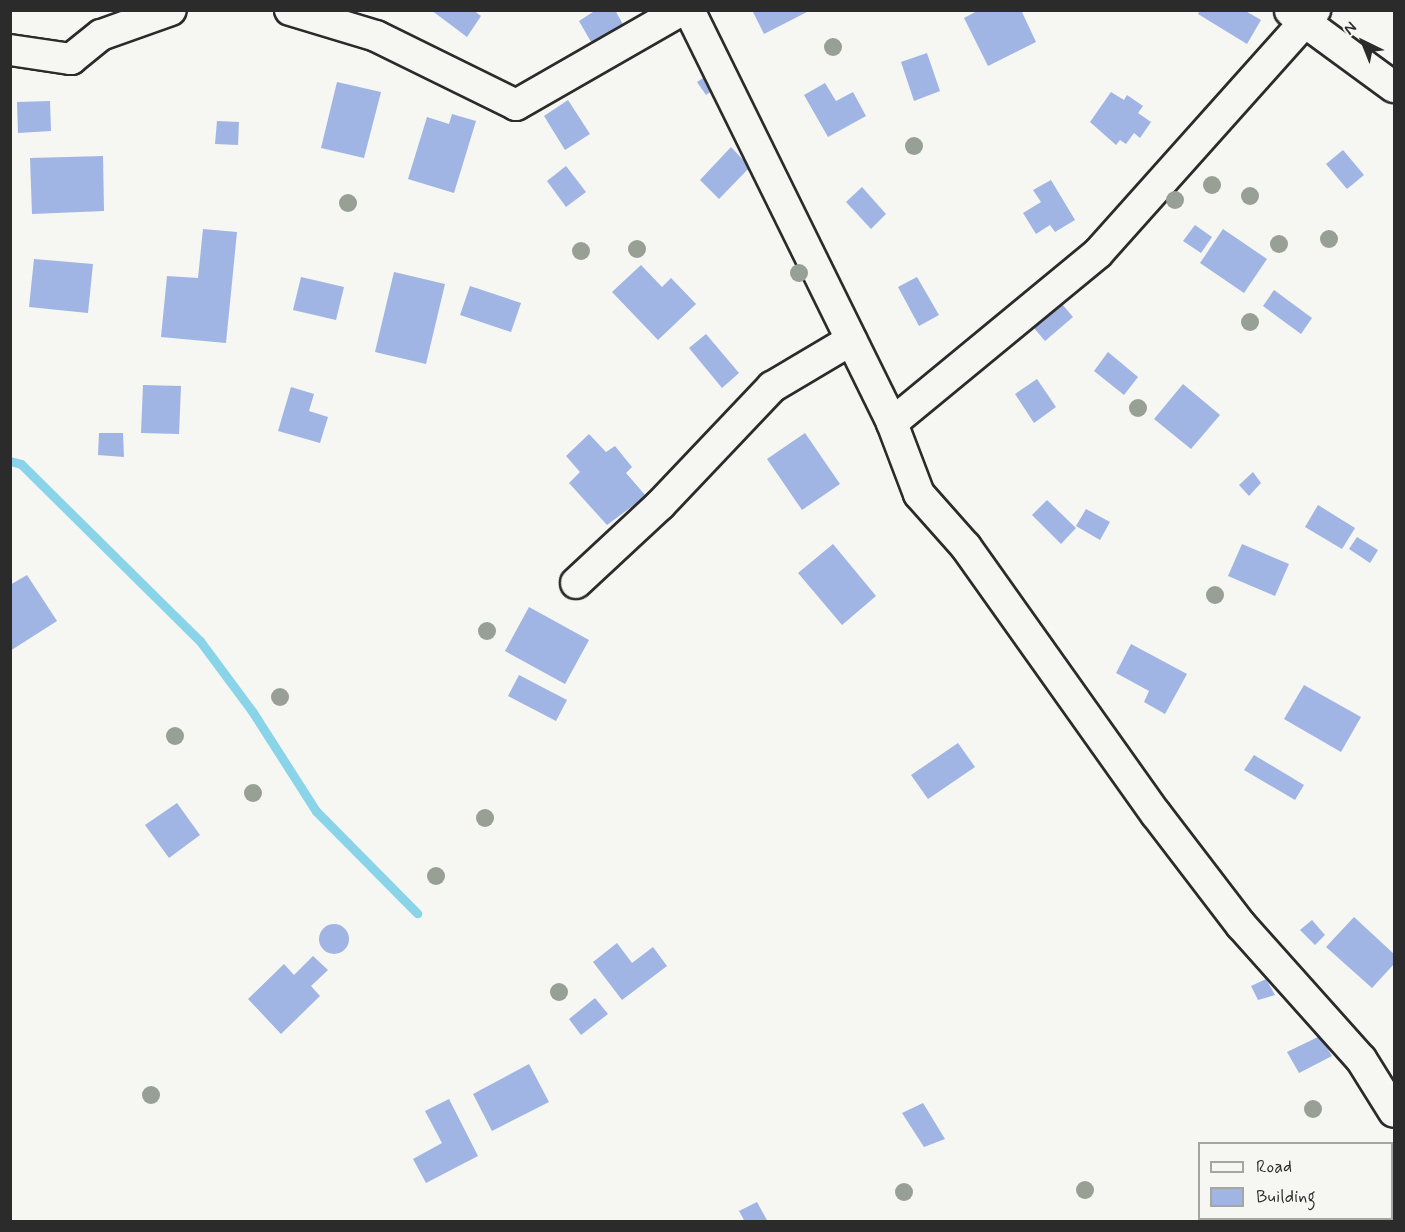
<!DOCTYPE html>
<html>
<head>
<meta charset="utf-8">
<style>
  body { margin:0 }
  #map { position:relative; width:1405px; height:1232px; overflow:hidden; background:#f6f6f2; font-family:Mynerve,sans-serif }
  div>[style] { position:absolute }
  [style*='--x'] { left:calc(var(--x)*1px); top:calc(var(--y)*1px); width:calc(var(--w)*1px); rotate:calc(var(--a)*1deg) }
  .stream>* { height:9px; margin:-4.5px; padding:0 4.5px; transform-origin:4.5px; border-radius:4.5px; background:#89d4e9 }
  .building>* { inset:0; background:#a0b5e3 }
  .round { border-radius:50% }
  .roads { filter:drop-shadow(2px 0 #2b2b2b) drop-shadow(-2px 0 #2b2b2b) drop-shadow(0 2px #2b2b2b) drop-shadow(0 -2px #2b2b2b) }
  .minor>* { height:30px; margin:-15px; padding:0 15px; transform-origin:15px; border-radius:15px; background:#f6f6f2 }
  .trees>* { width:18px; height:18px; margin:-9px; border-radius:50%; background:#989f95 }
  span { translate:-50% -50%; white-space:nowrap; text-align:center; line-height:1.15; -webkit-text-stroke:4.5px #f6f6f2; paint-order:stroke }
  .frame { position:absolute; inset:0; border:12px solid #2b2b2b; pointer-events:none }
  .legend { position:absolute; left:1198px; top:1142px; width:195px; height:78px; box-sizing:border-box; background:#f6f6f2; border:2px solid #a5a5a2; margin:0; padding:8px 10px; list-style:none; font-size:18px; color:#2b2b2b }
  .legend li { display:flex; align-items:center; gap:12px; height:30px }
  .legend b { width:30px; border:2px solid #a5a5a2 }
  .north { position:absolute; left:1333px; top:12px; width:60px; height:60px; -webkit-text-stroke:4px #f6f6f2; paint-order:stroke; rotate:317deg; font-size:16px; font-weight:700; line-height:24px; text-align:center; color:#2b2b2b }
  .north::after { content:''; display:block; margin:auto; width:21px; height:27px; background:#2b2b2b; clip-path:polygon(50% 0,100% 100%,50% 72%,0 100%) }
</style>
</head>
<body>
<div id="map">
  <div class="stream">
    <div style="--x:10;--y:461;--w:11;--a:15"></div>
    <div style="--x:21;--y:464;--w:252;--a:44.7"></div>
    <div style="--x:200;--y:641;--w:87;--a:53.4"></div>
    <div style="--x:252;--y:711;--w:119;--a:57.4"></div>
    <div style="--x:316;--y:811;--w:144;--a:45.3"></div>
  </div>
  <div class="building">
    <div style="clip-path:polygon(431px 10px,473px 10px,481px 16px,467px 37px)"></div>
    <div style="clip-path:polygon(596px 10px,615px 10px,625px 28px,594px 47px,579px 21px)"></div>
    <div style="clip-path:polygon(752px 10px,806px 10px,807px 12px,764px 34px)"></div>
    <div style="clip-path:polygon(979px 10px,1021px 10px,1036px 42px,988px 66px,964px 18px)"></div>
    <div style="clip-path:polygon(1200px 10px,1244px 10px,1261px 20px,1247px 44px,1198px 14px)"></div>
    <div style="clip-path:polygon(927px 53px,940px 91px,914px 101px,901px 62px)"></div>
    <div style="clip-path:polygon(709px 74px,718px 87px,706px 95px,697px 82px)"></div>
    <div style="clip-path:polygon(337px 82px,381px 92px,364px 158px,321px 148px)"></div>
    <div style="clip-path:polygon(825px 83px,836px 101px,853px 92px,866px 116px,828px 137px,804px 95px)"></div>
    <div style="clip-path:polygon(1111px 92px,1124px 100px,1127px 95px,1143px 106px,1138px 113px,1151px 122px,1140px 138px,1134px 133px,1126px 144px,1120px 140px,1116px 145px,1090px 122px)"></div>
    <div style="clip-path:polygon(568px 100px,590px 134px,565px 150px,544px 116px)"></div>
    <div style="clip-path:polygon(50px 101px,51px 131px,18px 133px,17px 102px)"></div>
    <div style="clip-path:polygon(452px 114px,476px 121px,454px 193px,408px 179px,427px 117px,449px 124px)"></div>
    <div style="clip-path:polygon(217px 121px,239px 122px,238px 145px,215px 144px)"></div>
    <div style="clip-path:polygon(731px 147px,750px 167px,719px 199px,700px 180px)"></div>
    <div style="clip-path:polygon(1343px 150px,1364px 175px,1347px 189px,1326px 164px)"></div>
    <div style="clip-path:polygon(103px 156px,104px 211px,32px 214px,30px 158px)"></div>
    <div style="clip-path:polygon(566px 166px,586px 192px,566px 207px,547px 181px)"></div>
    <div style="clip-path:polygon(1051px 180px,1075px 220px,1055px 232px,1050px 225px,1036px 234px,1023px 213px,1041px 202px,1033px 190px)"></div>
    <div style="clip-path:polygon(862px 187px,886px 214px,871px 229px,846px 202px)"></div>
    <div style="clip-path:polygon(1195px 225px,1212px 237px,1201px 253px,1183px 241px)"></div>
    <div style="clip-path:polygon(203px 229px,237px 232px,226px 343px,161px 337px,167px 276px,198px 278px)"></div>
    <div style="clip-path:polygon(1223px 229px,1267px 259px,1244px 293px,1200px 263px)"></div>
    <div style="clip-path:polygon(34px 259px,93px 264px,88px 313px,29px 307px)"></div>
    <div style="clip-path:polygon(641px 265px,662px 287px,671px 278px,696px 304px,658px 340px,612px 292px)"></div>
    <div style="clip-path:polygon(394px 272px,445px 284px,426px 364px,375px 352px)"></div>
    <div style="clip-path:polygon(301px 277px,344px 287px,336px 320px,293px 310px)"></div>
    <div style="clip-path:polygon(917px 277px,939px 315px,919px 326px,898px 287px)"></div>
    <div style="clip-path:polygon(470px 286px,521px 303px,511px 332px,460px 315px)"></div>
    <div style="clip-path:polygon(1274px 290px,1312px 318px,1301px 334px,1263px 306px)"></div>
    <div style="clip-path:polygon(1056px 297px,1073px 317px,1045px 341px,1028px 321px)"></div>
    <div style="clip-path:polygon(706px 334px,739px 373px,722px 388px,689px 348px)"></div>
    <div style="clip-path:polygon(1108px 352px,1138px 377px,1124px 395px,1094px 371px)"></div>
    <div style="clip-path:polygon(1037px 379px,1056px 407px,1034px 423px,1015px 394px)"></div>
    <div style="clip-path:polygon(1183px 384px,1220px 415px,1191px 449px,1154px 419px)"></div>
    <div style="clip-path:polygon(143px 385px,181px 386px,179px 434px,141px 433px)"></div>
    <div style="clip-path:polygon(291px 387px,314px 394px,309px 411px,328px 417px,320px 443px,278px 431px)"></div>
    <div style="clip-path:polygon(99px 433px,123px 433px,124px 457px,98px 455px)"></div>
    <div style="clip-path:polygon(805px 433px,840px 484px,802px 510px,767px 459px)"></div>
    <div style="clip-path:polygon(589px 434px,606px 452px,615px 446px,632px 467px,626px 473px,646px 496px,607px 525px,569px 483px,580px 472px,566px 456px)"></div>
    <div style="clip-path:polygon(1253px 472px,1261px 483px,1249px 496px,1239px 485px)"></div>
    <div style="clip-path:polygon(1047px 500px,1076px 528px,1061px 544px,1032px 515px)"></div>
    <div style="clip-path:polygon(1318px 505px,1355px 528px,1342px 549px,1305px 527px)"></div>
    <div style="clip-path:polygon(1086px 509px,1110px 522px,1100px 540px,1076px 526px)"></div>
    <div style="clip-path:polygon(1357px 537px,1378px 550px,1370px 563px,1349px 549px)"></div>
    <div style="clip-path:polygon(833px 544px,876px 596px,842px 625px,798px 573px)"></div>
    <div style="clip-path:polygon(1242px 544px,1289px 564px,1275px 596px,1228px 576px)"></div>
    <div style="clip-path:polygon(27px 575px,57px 621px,10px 651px,10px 585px)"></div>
    <div style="clip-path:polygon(529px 607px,589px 640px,565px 684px,505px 651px)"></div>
    <div style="clip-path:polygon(1131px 644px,1187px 674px,1165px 714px,1144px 702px,1149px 691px,1116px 673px)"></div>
    <div style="clip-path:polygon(519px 675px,567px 700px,556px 721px,508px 696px)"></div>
    <div style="clip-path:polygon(1304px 685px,1361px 717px,1341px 752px,1284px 719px)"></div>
    <div style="clip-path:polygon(958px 743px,975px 767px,928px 799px,911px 775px)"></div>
    <div style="clip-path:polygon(1254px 755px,1304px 785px,1295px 800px,1244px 770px)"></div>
    <div style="clip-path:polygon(177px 803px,200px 835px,169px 858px,145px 825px)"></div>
    <div style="clip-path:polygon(1354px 917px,1394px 954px,1394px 964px,1372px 988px,1326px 947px)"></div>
    <div style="clip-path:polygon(1312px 920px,1325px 935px,1315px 945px,1300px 930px)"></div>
    <div class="round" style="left:319px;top:924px;width:30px;height:30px"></div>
    <div style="clip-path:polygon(617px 943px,632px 963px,653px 947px,667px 966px,622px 1000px,593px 962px)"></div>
    <div style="clip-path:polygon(313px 956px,328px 970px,311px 986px,320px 996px,281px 1034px,248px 999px,284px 964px,294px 975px)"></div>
    <div style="clip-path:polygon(1266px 979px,1275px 995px,1258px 1000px,1251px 986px)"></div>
    <div style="clip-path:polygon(595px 998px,608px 1014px,581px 1035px,569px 1019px)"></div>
    <div style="clip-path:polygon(1320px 1036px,1332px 1056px,1299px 1073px,1287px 1052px)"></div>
    <div style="clip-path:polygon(529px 1064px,549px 1102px,492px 1131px,473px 1094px)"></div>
    <div style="clip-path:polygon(449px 1099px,478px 1156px,426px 1183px,413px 1159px,442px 1143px,425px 1111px)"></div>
    <div style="clip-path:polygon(923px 1103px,945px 1139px,924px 1147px,902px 1113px)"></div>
    <div style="clip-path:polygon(757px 1202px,768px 1222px,745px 1222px,739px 1211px)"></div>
  </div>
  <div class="roads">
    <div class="minor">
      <div style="--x:290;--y:10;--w:90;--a:16.8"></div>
      <div style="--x:376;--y:36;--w:156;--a:26.2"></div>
      <div style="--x:516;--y:105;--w:191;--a:-29.8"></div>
      <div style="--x:689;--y:10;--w:460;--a:63.8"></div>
      <div style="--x:892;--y:423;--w:76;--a:69.2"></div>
      <div style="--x:919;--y:494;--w:71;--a:48.4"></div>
      <div style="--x:966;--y:547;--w:328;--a:54.6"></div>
      <div style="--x:1156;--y:814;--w:140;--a:52.6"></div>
      <div style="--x:1241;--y:925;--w:180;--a:48.2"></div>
      <div style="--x:1361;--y:1059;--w:62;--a:58.1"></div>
      <div style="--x:1290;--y:11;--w:129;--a:36.2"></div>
      <div style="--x:10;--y:50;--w:62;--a:8.4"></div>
      <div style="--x:71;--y:59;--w:38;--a:-39"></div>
      <div style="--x:101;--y:35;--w:74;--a:-19.7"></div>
      <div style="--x:892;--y:423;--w:267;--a:-39.5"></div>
      <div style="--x:1098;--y:253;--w:326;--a:-48.2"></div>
      <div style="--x:576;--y:583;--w:115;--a:-42.9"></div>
      <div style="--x:660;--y:505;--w:163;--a:-46.5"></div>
      <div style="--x:772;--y:387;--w:92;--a:-30.7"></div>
      <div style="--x:1392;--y:1177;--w:4;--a:-63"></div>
      <div style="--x:1354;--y:1222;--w:5;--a:-53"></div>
    </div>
  </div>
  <div class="trees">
    <div style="left:833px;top:47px"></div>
    <div style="left:914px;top:146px"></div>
    <div style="left:1212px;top:185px"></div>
    <div style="left:1250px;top:196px"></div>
    <div style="left:1175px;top:200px"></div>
    <div style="left:348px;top:203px"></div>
    <div style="left:1329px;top:239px"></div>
    <div style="left:1279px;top:244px"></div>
    <div style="left:637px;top:249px"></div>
    <div style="left:581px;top:251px"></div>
    <div style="left:799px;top:273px"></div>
    <div style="left:1250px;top:322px"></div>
    <div style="left:1138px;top:408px"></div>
    <div style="left:1215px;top:595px"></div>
    <div style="left:487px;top:631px"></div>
    <div style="left:280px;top:697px"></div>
    <div style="left:175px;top:736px"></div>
    <div style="left:253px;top:793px"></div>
    <div style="left:485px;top:818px"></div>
    <div style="left:436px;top:876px"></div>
    <div style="left:559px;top:992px"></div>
    <div style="left:151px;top:1095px"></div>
    <div style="left:1313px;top:1109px"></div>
    <div style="left:1085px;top:1190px"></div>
    <div style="left:904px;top:1192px"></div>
  </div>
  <div class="frame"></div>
  <ul class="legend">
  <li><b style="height:8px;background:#f6f6f2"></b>Road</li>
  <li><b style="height:16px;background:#a0b5e3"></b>Building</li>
  </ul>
  <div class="north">N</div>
</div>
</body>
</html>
